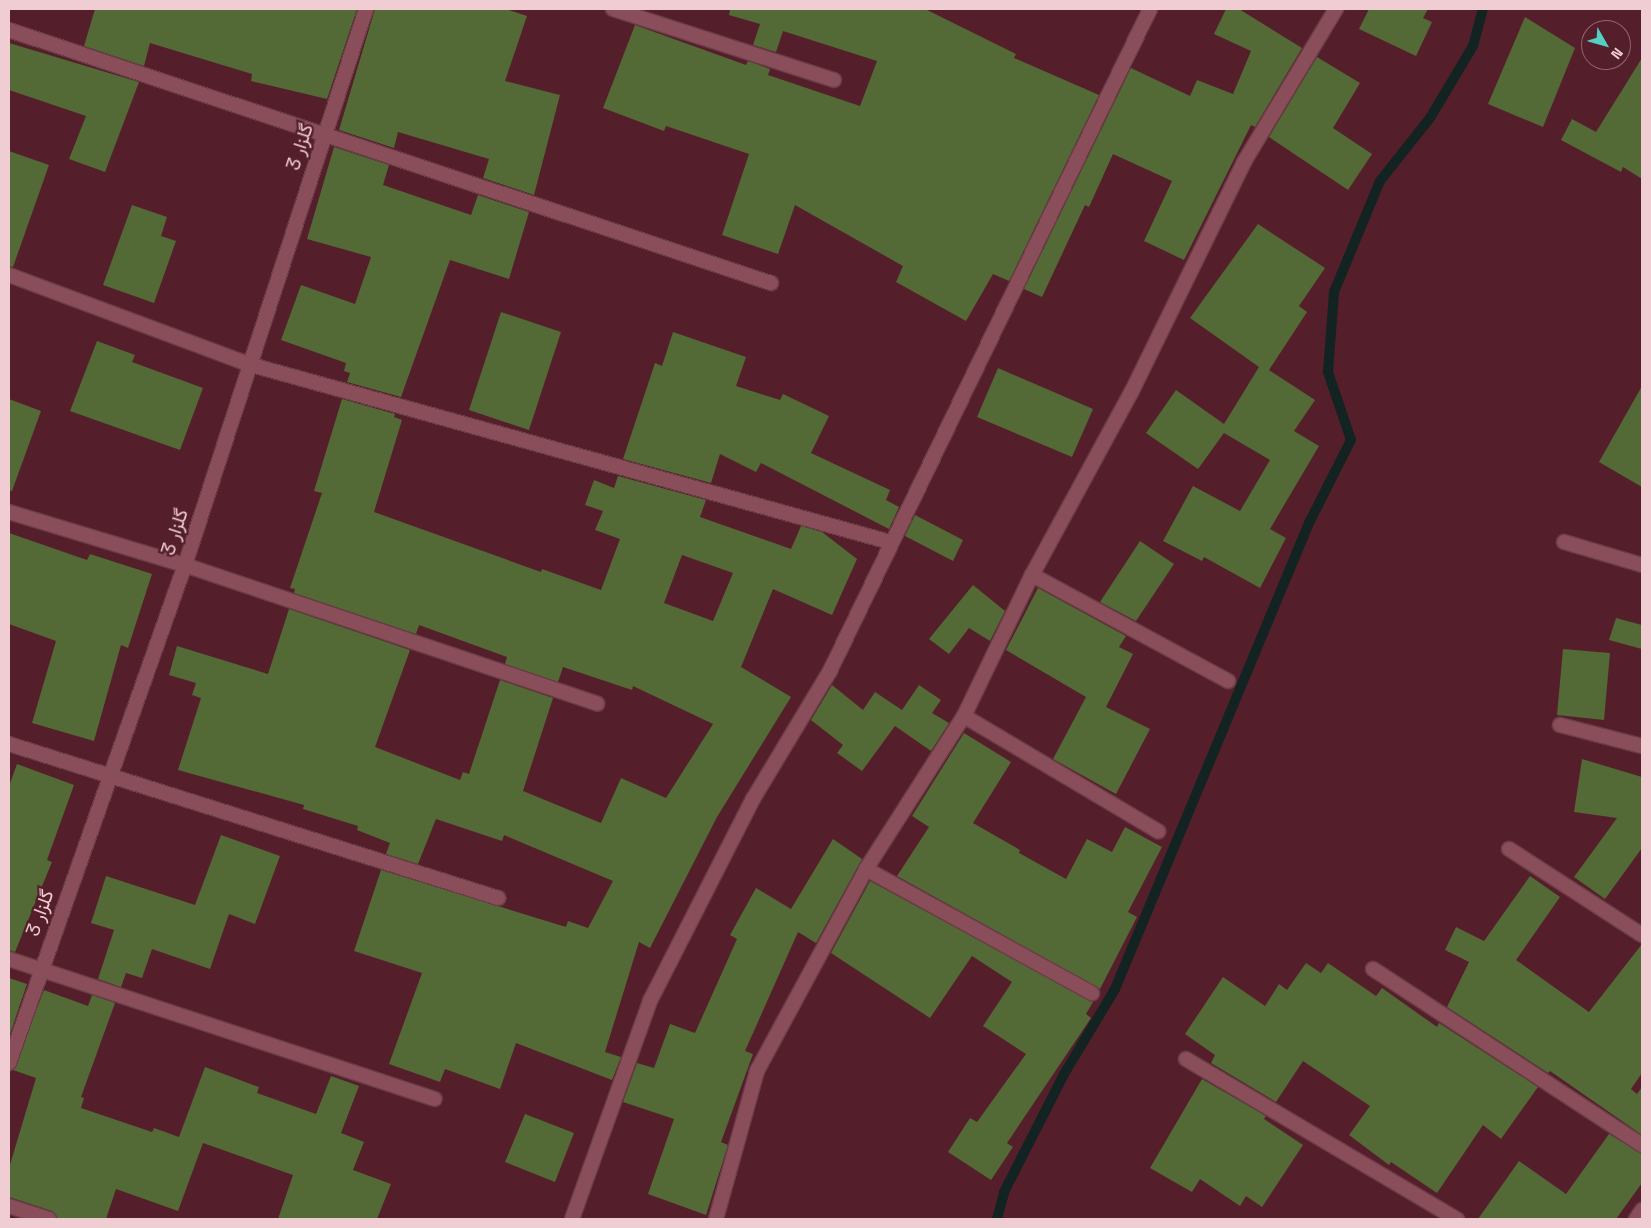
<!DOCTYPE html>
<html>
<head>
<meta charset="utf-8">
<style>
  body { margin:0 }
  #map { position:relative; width:1651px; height:1228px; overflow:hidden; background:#541f2b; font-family:"Space Grotesk",Vazirmatn,sans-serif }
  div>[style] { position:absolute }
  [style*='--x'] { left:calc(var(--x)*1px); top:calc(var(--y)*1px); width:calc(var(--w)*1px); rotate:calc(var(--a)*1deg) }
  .stream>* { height:10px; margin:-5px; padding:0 5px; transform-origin:5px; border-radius:5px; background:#122322 }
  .building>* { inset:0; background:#536936 }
  .roads { filter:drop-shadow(1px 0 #6b3c48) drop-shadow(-1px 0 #6b3c48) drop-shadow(0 1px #6b3c48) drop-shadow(0 -1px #6b3c48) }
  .minor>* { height:14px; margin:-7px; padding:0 7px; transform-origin:7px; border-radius:7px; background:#894e59 }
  span { translate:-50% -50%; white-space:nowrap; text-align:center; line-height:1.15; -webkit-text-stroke:4.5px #541f2b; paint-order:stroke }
  .street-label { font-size:19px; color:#f0cdd2 }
  .frame { position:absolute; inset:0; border:10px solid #f0cdd2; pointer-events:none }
  .north { position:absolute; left:1581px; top:20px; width:50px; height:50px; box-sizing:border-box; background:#541f2b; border:1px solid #92656e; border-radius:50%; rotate:128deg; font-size:14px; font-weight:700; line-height:20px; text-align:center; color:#f0cdd2 }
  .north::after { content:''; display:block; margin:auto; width:18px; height:22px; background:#55cec4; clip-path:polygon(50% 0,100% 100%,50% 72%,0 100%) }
</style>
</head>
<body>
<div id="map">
  <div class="stream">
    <div style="--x:997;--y:1219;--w:28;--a:-75"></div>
    <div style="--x:1004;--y:1192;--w:132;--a:-63"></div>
    <div style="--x:1064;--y:1074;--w:99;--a:-59"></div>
    <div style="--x:1115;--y:989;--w:505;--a:-67.4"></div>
    <div style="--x:1309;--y:523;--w:93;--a:-63.2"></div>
    <div style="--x:1351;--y:440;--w:72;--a:-108.7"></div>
    <div style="--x:1328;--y:372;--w:80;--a:-85.7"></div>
    <div style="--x:1334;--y:292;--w:120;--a:-67.5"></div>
    <div style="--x:1380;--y:181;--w:80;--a:-51.6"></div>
    <div style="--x:1430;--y:118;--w:84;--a:-59.2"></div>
    <div style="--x:1473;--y:46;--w:38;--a:-75"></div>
  </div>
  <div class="building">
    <div style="clip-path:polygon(95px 9px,357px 9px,327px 99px,251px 81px,252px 74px,150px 43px,144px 66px,84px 46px)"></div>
    <div style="clip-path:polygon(375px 9px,506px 9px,527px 16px,505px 81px,560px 95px,534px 195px,483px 178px,489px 159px,398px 132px,394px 148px,339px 130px)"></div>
    <div style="clip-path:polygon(730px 9px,925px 9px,1016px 54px,1014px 58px,1099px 95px,1009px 281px,993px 274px,966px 321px,896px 282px,903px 266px,795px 205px,778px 254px,722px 235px,749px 154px,666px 126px,664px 131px,603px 108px,635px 25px,746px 65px,748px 61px,770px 69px,768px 75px,860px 106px,877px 61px,783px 31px,776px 52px,753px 45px,760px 24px,729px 15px)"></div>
    <div style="clip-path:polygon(1226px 9px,1239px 9px,1302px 48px,1255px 127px,1251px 125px,1184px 260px,1144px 241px,1172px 181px,1113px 154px,1089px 207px,1085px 205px,1042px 297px,1024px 289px,1131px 68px,1190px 96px,1197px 80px,1233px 94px,1251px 51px,1214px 34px)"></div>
    <div style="clip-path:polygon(1369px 9px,1428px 9px,1423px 18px,1432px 22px,1416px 56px,1359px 29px)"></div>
    <div style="clip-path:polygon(1525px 17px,1575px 48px,1543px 127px,1488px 104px)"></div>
    <div style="clip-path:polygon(9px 43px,139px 82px,105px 172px,69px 159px,86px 116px,9px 90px)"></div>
    <div style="clip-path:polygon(1317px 57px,1360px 83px,1333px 128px,1372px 154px,1348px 190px,1269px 137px)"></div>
    <div style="clip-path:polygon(1642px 58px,1642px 179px,1623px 167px,1621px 172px,1561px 140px,1572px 119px,1596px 132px)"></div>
    <div style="clip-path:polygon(334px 147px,389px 165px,383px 185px,471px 215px,478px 195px,529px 212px,509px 279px,450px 260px,401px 397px,347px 382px,350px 373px,344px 371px,346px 363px,281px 340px,301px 285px,355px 304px,371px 257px,307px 239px)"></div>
    <div style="clip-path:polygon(9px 151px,49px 165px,13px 267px,9px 266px)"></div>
    <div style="clip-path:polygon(132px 205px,167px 217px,161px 236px,176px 241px,154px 303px,103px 285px)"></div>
    <div style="clip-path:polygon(1258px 224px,1325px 268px,1299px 306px,1307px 312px,1269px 370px,1315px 400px,1294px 431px,1319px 446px,1270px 529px,1286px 538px,1260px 588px,1204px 557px,1202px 561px,1163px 541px,1193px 486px,1240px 511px,1270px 460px,1224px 433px,1198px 469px,1146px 433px,1176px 390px,1224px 424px,1259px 367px,1190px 318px)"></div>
    <div style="clip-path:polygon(501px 312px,561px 332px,529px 430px,469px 410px)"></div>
    <div style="clip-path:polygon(673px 332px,746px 357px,736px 386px,780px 400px,783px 394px,829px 416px,811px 453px,890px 490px,886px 500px,899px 507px,889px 529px,761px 463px,756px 472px,720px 454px,711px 483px,623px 459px,655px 363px,662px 366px)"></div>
    <div style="clip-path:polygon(97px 341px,135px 355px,132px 362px,203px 388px,180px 450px,70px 411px)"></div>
    <div style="clip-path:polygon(998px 368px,1093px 409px,1072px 457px,977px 417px)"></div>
    <div style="clip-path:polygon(1642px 386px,1642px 487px,1599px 462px)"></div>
    <div style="clip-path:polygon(9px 399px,41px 411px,12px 491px,9px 490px)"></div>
    <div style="clip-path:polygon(evenodd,342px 399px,395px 414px,394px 417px,402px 420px,374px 512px,541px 572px,542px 569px,601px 590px,620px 539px,595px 530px,603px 511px,585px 505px,594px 480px,614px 488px,618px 476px,706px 500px,700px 517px,791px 549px,801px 526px,822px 532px,857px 559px,832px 615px,773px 589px,741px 667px,791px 697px,717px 817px,650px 948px,639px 942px,605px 1052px,621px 1057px,612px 1080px,516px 1043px,500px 1089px,445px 1069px,440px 1082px,389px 1064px,422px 973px,354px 951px,381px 870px,566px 927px,568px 921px,588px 928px,613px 881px,504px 835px,502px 841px,436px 819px,418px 864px,386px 854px,390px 843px,357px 830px,358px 826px,303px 809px,304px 805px,178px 770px,201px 698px,192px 695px,196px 683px,169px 675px,177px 646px,268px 674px,289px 609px,410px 650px,375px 747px,460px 780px,463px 772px,469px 774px,500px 680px,553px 698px,523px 791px,601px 823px,621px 778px,666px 798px,713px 724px,633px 686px,632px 690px,563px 667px,558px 682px,505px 664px,507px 657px,419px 625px,416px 634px,294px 593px,295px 589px,290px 588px,322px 493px,314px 491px,342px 399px,682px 555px,733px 573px,713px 621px,664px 603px,682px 555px)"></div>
    <div style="clip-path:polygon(915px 515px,963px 540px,953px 561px,905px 536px)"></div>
    <div style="clip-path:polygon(9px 533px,87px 560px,90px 554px,152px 574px,128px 648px,121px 645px,94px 741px,32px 723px,56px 641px,9px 624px)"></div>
    <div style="clip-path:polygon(1140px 541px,1174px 564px,1136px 621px,1100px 602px)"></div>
    <div style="clip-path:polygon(973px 585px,1005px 611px,990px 641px,969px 628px,949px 654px,929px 639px)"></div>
    <div style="clip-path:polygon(1038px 588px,1126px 636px,1119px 647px,1133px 654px,1106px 707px,1150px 729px,1116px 794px,1053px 759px,1086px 697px,1006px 650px)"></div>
    <div style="clip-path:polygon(1616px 618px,1642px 625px,1642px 649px,1609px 640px)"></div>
    <div style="clip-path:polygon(1563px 649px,1610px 653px,1604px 720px,1557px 715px)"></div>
    <div style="clip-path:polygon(832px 685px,863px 710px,875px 692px,902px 710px,919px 685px,941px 700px,932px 713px,949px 723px,931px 751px,895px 726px,862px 771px,837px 753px,843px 745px,811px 720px)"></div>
    <div style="clip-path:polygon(964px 733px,1011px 762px,973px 823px,1020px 850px,1019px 853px,1066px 879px,1087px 839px,1112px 852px,1125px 827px,1162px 847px,1128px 912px,1137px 917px,1100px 989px,897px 876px,929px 827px,912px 816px)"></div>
    <div style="clip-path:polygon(1582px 759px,1642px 777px,1642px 848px,1605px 899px,1574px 877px,1617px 818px,1574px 812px)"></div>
    <div style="clip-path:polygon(17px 764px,74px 785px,47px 860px,52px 862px,15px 952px,9px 950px,9px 786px)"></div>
    <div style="clip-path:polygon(221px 835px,280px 856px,255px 924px,229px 914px,210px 969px,152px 949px,142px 978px,126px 973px,121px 987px,98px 979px,114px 930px,91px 923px,106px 876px,195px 905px)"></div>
    <div style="clip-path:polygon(833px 839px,862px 859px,816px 943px,798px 932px,745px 1051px,753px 1054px,721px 1142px,728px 1145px,706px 1215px,648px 1194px,674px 1119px,623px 1102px,637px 1063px,654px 1068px,670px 1024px,695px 1033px,737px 939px,730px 935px,756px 888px,791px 909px)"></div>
    <div style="clip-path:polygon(1530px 876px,1560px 897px,1516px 960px,1589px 1012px,1642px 944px,1642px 1073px,1631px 1089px,1637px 1094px,1642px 1087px,1642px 1135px,1550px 1071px,1548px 1073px,1447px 1007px,1469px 962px,1445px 950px,1456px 927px,1484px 941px)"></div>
    <div style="clip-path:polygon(870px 881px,1093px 1002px,1086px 1014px,1091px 1018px,1007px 1143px,1013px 1147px,991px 1180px,948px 1152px,970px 1118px,977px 1122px,1026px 1054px,983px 1026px,1012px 982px,972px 956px,930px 1018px,831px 953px)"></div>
    <div style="clip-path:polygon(1306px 963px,1321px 973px,1328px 963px,1376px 996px,1382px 988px,1437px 1027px,1439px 1023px,1538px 1087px,1501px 1139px,1483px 1125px,1437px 1193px,1391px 1162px,1389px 1165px,1349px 1135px,1370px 1106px,1303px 1061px,1276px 1102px,1211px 1063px,1215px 1055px,1185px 1034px,1223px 977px,1265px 1006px,1279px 984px,1287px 990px)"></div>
    <div style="clip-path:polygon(9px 978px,27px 984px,9px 1037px)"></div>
    <div style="clip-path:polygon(44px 990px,88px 1006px,92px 995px,115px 1003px,81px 1097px,84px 1098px,81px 1108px,152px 1132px,154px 1128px,179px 1137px,205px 1067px,259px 1087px,257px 1093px,316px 1114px,331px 1076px,359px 1086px,341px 1133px,364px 1142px,353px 1170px,391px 1184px,377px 1219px,278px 1219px,293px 1175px,203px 1143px,178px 1211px,116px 1189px,106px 1219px,58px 1219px,52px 1211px,9px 1197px,9px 1168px,36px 1078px,13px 1070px)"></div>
    <div style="clip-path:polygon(1202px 1079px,1266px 1116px,1264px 1119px,1303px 1145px,1262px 1207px,1246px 1196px,1240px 1206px,1200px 1179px,1192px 1192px,1150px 1168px)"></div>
    <div style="clip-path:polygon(525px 1114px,574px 1133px,555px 1182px,505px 1162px)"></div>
    <div style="clip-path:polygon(1609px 1134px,1642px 1154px,1642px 1183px,1616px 1219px,1478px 1219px,1519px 1161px,1566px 1194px)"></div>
  </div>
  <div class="roads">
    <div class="minor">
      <div style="--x:613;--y:9;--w:232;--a:17.8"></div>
      <div style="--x:9;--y:30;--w:803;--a:18.37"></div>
      <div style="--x:9;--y:275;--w:255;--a:20.4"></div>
      <div style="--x:248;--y:364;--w:666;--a:15.5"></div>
      <div style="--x:9;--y:512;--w:184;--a:16.8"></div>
      <div style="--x:185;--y:565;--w:435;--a:18.6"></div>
      <div style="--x:1564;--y:542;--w:81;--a:16.4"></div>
      <div style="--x:1032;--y:575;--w:223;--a:28.4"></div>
      <div style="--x:964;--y:716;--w:226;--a:30.7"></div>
      <div style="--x:1560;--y:725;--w:85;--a:14.4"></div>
      <div style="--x:9;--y:744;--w:513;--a:17.48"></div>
      <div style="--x:1509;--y:849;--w:158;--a:32.9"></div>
      <div style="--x:866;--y:869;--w:258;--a:28.8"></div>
      <div style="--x:9;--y:959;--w:448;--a:18.2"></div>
      <div style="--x:1373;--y:969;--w:321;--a:33.2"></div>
      <div style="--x:1186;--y:1059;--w:315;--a:30.6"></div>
      <div style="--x:9;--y:1063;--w:528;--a:-70.54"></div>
      <div style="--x:185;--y:565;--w:585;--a:-71.97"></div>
      <div style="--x:9;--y:1206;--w:42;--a:18"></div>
      <div style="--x:572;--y:1219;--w:232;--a:-70.3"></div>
      <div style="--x:650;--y:1001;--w:227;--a:-63"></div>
      <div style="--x:753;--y:799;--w:149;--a:-59"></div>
      <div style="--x:830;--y:671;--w:735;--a:-64.2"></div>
      <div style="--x:716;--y:1219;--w:154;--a:-74.5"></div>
      <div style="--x:757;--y:1071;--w:230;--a:-61.6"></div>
      <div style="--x:866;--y:869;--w:182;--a:-57.4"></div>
      <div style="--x:964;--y:716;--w:157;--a:-64.3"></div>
      <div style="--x:1032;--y:575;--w:207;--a:-61.5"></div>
      <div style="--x:1131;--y:393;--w:257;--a:-63.9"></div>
      <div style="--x:1244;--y:162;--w:179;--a:-59"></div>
      <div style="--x:1636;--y:1219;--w:11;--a:-56"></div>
    </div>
  </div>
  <div class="street-label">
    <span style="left:300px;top:147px;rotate:-72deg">گلزار 3</span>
    <span style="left:175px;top:532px;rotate:-72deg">گلزار 3</span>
    <span style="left:40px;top:913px;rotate:-70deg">گلزار 3</span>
  </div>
  <div class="frame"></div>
  <div class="north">N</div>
</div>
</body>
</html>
